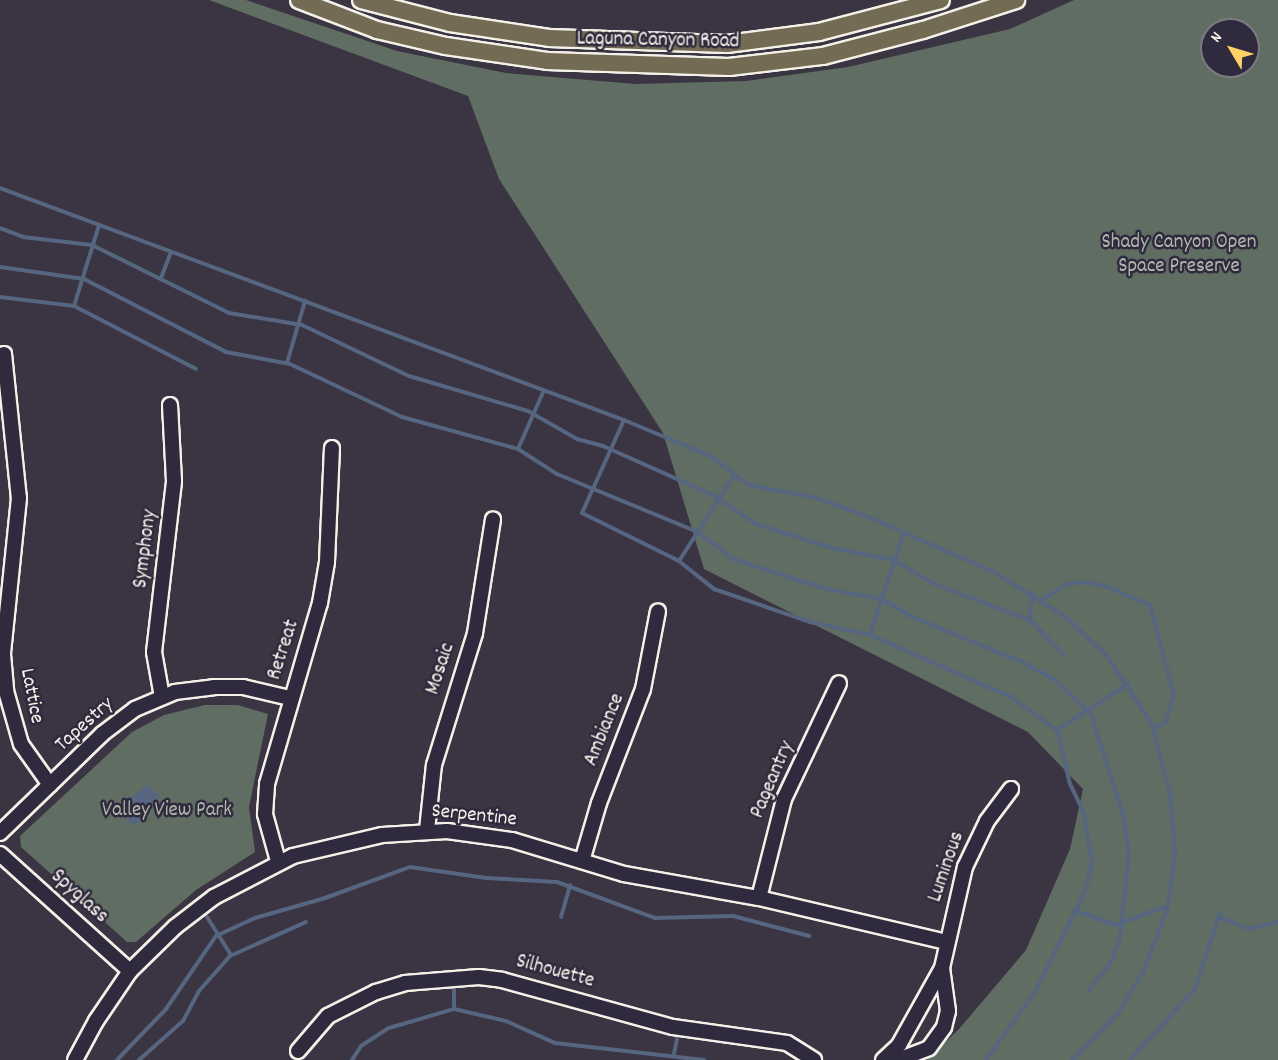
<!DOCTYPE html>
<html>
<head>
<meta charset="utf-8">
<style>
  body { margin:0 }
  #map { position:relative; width:1278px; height:1060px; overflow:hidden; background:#3b3442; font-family:Dekko,sans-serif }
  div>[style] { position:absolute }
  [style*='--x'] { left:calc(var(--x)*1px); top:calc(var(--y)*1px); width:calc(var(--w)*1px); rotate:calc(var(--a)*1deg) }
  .green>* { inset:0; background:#606d62 }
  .water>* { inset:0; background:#566580 }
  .stream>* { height:4px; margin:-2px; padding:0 2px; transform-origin:2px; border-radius:2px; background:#566580 }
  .roads { filter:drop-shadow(2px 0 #f4f1e8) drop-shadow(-2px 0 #f4f1e8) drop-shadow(0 2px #f4f1e8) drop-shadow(0 -2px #f4f1e8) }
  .minor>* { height:14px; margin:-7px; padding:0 7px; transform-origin:7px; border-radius:7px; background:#2f2a3d }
  .major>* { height:16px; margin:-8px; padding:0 8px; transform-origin:8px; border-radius:8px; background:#746b55 }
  span { translate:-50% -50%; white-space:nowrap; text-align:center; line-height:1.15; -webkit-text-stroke:5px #2f2a3d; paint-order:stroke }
  .street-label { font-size:21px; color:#f4f1e8 }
  .park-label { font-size:21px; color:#b1b6ac }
  .north { position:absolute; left:1200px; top:18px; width:60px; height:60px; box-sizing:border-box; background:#2f2a3d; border:2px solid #7e7a81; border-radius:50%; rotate:308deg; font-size:16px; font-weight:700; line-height:24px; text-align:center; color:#f4f1e8 }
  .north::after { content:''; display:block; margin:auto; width:21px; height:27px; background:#ffd166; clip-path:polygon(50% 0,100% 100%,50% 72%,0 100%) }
</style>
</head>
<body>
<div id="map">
  <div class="green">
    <div style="clip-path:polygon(evenodd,209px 0,246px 0,397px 51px,506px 73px,635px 84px,746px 81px,848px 67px,1010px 29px,1074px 0,1278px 0,1278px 1060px,927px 1060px,959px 1029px,1026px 950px,1070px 849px,1083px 789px,1028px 732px,704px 569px,663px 433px,499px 179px,468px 96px,209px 0,1212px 30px,1248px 30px,1248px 66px,1212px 66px,1212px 30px)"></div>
    <div style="clip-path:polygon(205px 705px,238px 705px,268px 714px,249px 807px,255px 852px,196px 890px,136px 942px,127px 942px,21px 847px,20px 836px,132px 732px,164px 715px)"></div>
  </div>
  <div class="water">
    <div style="clip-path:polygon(148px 785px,160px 797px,134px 826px,119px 812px,120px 806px)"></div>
  </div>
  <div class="stream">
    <div style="--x:0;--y:188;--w:666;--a:20.39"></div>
    <div style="--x:624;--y:420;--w:93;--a:22.7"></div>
    <div style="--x:710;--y:456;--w:49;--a:36.6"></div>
    <div style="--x:749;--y:485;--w:69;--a:10.8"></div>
    <div style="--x:817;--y:498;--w:58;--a:20.3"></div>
    <div style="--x:871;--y:518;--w:134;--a:23.7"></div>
    <div style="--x:994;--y:572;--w:86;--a:32.2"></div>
    <div style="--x:1067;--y:618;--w:55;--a:43.5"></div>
    <div style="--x:1107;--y:656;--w:80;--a:56.7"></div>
    <div style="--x:1151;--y:723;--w:72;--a:74.6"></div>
    <div style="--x:1170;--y:792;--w:62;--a:85.4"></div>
    <div style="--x:1175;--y:854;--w:57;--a:98.1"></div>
    <div style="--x:1167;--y:910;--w:66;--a:111.2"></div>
    <div style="--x:1143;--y:972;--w:47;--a:121"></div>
    <div style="--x:1119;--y:1012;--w:67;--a:134.4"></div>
    <div style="--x:0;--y:228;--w:25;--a:21"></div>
    <div style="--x:23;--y:237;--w:69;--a:6.6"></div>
    <div style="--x:92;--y:245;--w:153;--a:26.4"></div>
    <div style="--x:229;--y:313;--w:74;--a:9.3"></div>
    <div style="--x:302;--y:325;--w:119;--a:25.5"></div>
    <div style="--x:409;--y:376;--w:124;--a:16.4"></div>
    <div style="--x:528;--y:411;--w:56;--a:29.7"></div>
    <div style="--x:577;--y:439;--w:27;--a:15"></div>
    <div style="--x:603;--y:446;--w:120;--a:24"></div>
    <div style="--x:713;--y:495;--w:52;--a:34"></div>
    <div style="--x:756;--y:524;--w:80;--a:17.5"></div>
    <div style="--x:832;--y:548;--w:63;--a:11"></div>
    <div style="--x:894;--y:560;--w:47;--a:31"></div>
    <div style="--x:934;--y:584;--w:103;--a:20.6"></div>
    <div style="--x:1030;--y:620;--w:49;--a:45.8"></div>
    <div style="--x:0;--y:267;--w:85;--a:8.1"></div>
    <div style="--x:84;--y:279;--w:160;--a:27.2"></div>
    <div style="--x:226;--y:352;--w:65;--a:10.6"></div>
    <div style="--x:290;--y:364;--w:124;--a:25.3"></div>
    <div style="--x:402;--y:417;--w:120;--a:15.4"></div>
    <div style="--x:518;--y:449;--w:46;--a:32.7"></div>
    <div style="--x:557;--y:474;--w:152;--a:22.4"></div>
    <div style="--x:698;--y:532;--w:44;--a:37.6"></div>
    <div style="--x:733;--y:559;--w:98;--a:17.9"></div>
    <div style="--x:826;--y:589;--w:57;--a:10.1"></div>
    <div style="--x:882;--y:599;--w:35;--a:31"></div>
    <div style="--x:912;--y:617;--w:119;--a:22.2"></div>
    <div style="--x:1022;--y:662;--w:36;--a:28"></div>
    <div style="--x:1054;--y:679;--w:51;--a:43.4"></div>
    <div style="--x:1091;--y:714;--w:105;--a:72.3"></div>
    <div style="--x:1123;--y:814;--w:38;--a:81"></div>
    <div style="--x:1129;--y:852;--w:87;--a:95.9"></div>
    <div style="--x:1120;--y:939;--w:25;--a:111"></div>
    <div style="--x:1111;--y:962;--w:36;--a:128"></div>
    <div style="--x:161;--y:278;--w:28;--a:-69"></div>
    <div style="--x:0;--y:297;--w:75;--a:6.9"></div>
    <div style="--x:74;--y:306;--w:137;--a:27.3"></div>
    <div style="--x:74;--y:306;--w:85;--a:-72.8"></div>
    <div style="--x:287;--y:363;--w:65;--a:-73.8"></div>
    <div style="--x:624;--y:420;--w:102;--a:114.3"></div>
    <div style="--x:582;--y:513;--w:108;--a:26.3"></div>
    <div style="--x:679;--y:561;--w:45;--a:38.7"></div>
    <div style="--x:714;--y:589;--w:102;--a:19"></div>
    <div style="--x:810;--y:622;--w:61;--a:12.2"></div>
    <div style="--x:870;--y:635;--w:154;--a:23.7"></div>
    <div style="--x:1011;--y:697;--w:57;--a:35.7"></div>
    <div style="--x:1057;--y:730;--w:56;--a:76.5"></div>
    <div style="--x:1070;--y:784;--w:32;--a:64"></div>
    <div style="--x:1084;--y:813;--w:51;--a:80.9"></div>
    <div style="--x:1092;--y:863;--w:32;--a:104"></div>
    <div style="--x:1084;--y:894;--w:110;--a:116.6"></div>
    <div style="--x:1035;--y:992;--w:84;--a:125.8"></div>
    <div style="--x:518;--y:449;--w:64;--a:-66.2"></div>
    <div style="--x:679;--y:561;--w:103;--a:-57.2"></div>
    <div style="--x:1042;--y:600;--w:31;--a:-32"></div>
    <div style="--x:1068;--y:584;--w:17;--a:-7"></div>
    <div style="--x:1085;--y:582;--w:21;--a:11"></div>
    <div style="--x:1106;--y:586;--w:48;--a:23.4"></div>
    <div style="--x:1150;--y:605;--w:93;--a:75.1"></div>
    <div style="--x:1174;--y:695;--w:28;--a:107"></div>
    <div style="--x:1166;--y:722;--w:14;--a:155"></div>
    <div style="--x:1030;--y:620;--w:27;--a:-86"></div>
    <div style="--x:870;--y:635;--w:108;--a:-71.7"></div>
    <div style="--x:1057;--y:730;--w:85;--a:-32.9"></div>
    <div style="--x:1074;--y:910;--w:44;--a:20.1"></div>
    <div style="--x:1115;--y:925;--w:56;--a:-19.7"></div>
    <div style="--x:207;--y:917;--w:45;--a:57.7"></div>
    <div style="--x:561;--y:917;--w:33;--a:-74"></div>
    <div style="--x:1219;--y:917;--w:32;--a:22"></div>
    <div style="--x:1249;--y:929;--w:30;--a:-14"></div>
    <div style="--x:454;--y:989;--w:20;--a:90"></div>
    <div style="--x:674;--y:1054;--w:16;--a:-79"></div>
    <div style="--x:117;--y:1060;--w:71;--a:-46.1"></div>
    <div style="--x:166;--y:1009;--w:88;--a:-55.6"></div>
    <div style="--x:216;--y:936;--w:43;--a:-24.8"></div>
    <div style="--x:255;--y:918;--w:73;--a:-15.9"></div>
    <div style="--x:325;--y:898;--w:90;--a:-20"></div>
    <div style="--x:410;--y:867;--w:77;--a:8.2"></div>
    <div style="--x:486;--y:878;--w:71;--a:3.2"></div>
    <div style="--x:557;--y:882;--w:104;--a:20.2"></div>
    <div style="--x:655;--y:918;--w:78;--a:-1.5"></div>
    <div style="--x:733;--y:916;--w:79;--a:14.7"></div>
    <div style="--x:139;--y:1060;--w:59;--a:-41.6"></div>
    <div style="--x:183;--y:1021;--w:34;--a:-62"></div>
    <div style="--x:199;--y:991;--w:47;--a:-48.5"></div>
    <div style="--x:230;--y:956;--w:83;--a:-24.1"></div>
    <div style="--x:352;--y:1060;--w:17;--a:-57"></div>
    <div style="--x:361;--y:1046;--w:33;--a:-33"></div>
    <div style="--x:389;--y:1028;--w:68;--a:-16.3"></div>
    <div style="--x:454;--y:1009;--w:53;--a:13"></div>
    <div style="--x:506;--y:1021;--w:54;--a:24.2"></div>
    <div style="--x:555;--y:1043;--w:150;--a:6.5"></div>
    <div style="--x:1130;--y:1060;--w:96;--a:-47.5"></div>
    <div style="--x:1195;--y:989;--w:80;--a:-71.8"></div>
  </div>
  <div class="roads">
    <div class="minor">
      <div style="--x:4;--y:354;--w:145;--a:84.1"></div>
      <div style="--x:19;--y:498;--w:157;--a:95.9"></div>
      <div style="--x:3;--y:654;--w:37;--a:85"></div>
      <div style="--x:6;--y:691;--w:55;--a:74.2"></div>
      <div style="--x:21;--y:744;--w:50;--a:54.7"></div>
      <div style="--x:162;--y:697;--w:46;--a:-100.1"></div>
      <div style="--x:154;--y:652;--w:172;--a:-83.3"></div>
      <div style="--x:174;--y:481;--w:76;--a:-93"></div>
      <div style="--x:427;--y:830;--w:65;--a:-83.9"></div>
      <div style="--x:434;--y:765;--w:138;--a:-72.7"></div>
      <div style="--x:475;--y:633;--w:115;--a:-81"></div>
      <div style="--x:0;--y:833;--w:142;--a:-44.1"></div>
      <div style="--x:102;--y:734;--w:41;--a:-37.1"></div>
      <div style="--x:135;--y:709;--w:43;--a:-23"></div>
      <div style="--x:175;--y:692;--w:39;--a:-7"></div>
      <div style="--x:214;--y:687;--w:29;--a:0"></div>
      <div style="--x:243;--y:687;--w:48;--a:13.2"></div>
      <div style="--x:0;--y:854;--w:175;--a:42"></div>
      <div style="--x:278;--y:861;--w:49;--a:-105.5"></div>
      <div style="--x:265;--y:814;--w:30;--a:-86"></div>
      <div style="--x:267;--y:784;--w:189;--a:-73.7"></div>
      <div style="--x:320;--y:603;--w:42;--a:-80.3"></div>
      <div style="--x:327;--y:562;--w:114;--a:-87.5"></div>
      <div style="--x:582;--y:861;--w:60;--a:-73.7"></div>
      <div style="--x:599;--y:803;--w:122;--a:-68.9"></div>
      <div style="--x:643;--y:689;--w:79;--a:-79.1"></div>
      <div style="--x:759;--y:898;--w:102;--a:-75.8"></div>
      <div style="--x:784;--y:799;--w:128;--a:-64.6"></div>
      <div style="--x:298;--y:1051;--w:46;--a:-49.4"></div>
      <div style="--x:328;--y:1016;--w:54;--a:-26.6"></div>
      <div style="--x:376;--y:992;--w:30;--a:-17"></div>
      <div style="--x:405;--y:983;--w:74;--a:-4.6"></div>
      <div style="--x:479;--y:977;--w:23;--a:7"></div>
      <div style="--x:502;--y:980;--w:177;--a:15.4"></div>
      <div style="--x:673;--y:1027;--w:115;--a:8"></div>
      <div style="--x:787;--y:1043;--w:32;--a:32"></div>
      <div style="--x:75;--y:1060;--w:44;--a:-61.7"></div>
      <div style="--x:96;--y:1021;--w:60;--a:-55.8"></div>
      <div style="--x:130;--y:971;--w:63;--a:-44.4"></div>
      <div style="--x:175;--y:927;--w:49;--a:-37.6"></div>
      <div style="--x:214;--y:897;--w:89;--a:-27.4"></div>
      <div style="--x:293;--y:856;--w:91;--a:-13.3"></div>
      <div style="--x:382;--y:835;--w:65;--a:-3.5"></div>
      <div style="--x:447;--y:831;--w:66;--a:7.9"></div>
      <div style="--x:512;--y:840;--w:117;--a:16.9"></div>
      <div style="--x:624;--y:874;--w:137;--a:10.1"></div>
      <div style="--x:759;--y:898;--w:193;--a:13.2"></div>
      <div style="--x:883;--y:1060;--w:22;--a:-43"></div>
      <div style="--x:899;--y:1045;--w:88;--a:-60.8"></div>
      <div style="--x:942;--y:968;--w:104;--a:-77.2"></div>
      <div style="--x:965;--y:867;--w:51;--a:-64.4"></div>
      <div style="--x:987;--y:821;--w:40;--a:-53"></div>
      <div style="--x:898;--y:1060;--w:33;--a:-21"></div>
      <div style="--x:929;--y:1048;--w:26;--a:-54"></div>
      <div style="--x:944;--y:1027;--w:16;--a:-76"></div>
      <div style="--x:948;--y:1011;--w:43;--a:-97.9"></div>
    </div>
    <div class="major">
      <div style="--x:299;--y:0;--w:84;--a:21"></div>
      <div style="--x:377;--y:30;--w:71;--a:13.1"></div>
      <div style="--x:446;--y:46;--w:102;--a:8.4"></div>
      <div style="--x:547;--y:61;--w:182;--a:1.9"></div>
      <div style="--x:729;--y:67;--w:95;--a:-6.7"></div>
      <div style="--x:823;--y:56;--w:103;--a:-14.6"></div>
      <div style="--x:923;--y:30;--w:98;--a:-17.9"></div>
      <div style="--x:361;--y:0;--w:92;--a:14.5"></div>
      <div style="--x:450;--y:23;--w:100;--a:8.6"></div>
      <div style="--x:549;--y:38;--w:178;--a:1.9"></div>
      <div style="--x:727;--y:44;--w:93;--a:-7.4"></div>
      <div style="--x:819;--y:32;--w:126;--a:-14.7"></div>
    </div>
  </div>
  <div class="street-label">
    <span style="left:658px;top:41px;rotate:1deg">Laguna Canyon Road</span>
    <span style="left:146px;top:549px;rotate:-83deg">Symphony</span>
    <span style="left:284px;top:650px;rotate:-72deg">Retreat</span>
    <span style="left:441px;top:669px;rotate:-72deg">Mosaic</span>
    <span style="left:31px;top:696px;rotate:79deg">Lattice</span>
    <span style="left:85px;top:725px;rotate:-42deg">Tapestry</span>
    <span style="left:605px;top:730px;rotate:-68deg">Ambiance</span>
    <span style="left:773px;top:780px;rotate:-67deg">Pageantry</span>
    <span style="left:474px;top:816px;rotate:6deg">Serpentine</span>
    <span style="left:947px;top:867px;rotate:-71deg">Luminous</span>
    <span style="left:79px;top:897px;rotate:42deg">Spyglass</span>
    <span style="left:555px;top:972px;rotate:15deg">Silhouette</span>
  </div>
  <div class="park-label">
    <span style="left:1179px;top:255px">Shady Canyon Open<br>Space Preserve</span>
    <span style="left:167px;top:811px">Valley View Park</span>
  </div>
  <div class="north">N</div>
</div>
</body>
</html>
